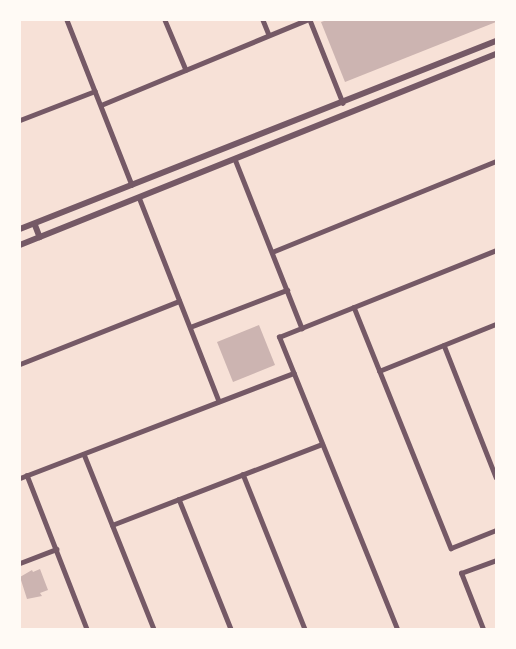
<!DOCTYPE html>
<html>
<head>
<meta charset="utf-8">
<style>
  body { margin:0 }
  #map { position:relative; width:516px; height:649px; overflow:hidden; background:#f7e1d7; font-family:Overpass,sans-serif }
  div>[style] { position:absolute }
  [style*='--x'] { left:calc(var(--x)*1px); top:calc(var(--y)*1px); width:calc(var(--w)*1px); rotate:calc(var(--a)*1deg) }
  .building>* { inset:0; background:#ccb4b1 }
  .minor>* { height:4.5px; margin:-2.25px; padding:0 2.25px; transform-origin:2.25px; border-radius:2.25px; background:#755966 }
  .tertiary>* { height:5.5px; margin:-2.75px; padding:0 2.75px; transform-origin:2.75px; border-radius:2.75px; background:#755966 }
  span { translate:-50% -50%; white-space:nowrap; text-align:center; line-height:1.15; -webkit-text-stroke:4px #fffaf5; paint-order:stroke }
  .frame { position:absolute; inset:0; border:21px solid #fffaf5; pointer-events:none }
</style>
</head>
<body>
<div id="map">
  <div class="building">
    <div style="clip-path:polygon(327px 20px,496px 20px,496px 22px,345px 82px,321px 22px)"></div>
    <div style="clip-path:polygon(259px 325px,275px 365px,233px 382px,217px 342px)"></div>
    <div style="clip-path:polygon(40px 569px,48px 590px,40px 593px,42px 596px,27px 599px,20px 577px,32px 570px,33px 572px)"></div>
  </div>
  <div class="minor">
    <div style="--x:67;--y:20;--w:177;--a:68.5"></div>
    <div style="--x:165;--y:20;--w:54;--a:67.2"></div>
    <div style="--x:263;--y:20;--w:16;--a:68"></div>
    <div style="--x:310;--y:20;--w:89;--a:68.3"></div>
    <div style="--x:101;--y:105;--w:222;--a:-22.5"></div>
    <div style="--x:20;--y:120;--w:80;--a:-21.1"></div>
    <div style="--x:235;--y:159;--w:182;--a:68.4"></div>
    <div style="--x:139;--y:197;--w:219;--a:68.6"></div>
    <div style="--x:272;--y:252;--w:242;--a:-22.1"></div>
    <div style="--x:354;--y:307;--w:260;--a:68.1"></div>
    <div style="--x:451;--y:548;--w:48;--a:-21.8"></div>
    <div style="--x:190;--y:327;--w:104;--a:-20.9"></div>
    <div style="--x:444;--y:345;--w:142;--a:68.5"></div>
    <div style="--x:20;--y:364;--w:171;--a:-21.6"></div>
    <div style="--x:379;--y:371;--w:126;--a:-21.9"></div>
    <div style="--x:84;--y:454;--w:188;--a:68.2"></div>
    <div style="--x:243;--y:474;--w:167;--a:68.2"></div>
    <div style="--x:27;--y:475;--w:165;--a:68.7"></div>
    <div style="--x:20;--y:478;--w:293;--a:-21"></div>
    <div style="--x:179;--y:499;--w:140;--a:68.2"></div>
    <div style="--x:112;--y:525;--w:225;--a:-21.1"></div>
    <div style="--x:20;--y:563;--w:39;--a:-21"></div>
    <div style="--x:397;--y:629;--w:315;--a:-112"></div>
    <div style="--x:279;--y:337;--w:234;--a:-21.8"></div>
    <div style="--x:483;--y:629;--w:60;--a:-111.4"></div>
    <div style="--x:461;--y:573;--w:37;--a:-20"></div>
  </div>
  <div class="tertiary">
    <div style="--x:35;--y:224;--w:14;--a:69"></div>
    <div style="--x:20;--y:229;--w:512;--a:-21.55"></div>
    <div style="--x:20;--y:245;--w:513;--a:-21.86"></div>
  </div>
  <div class="frame"></div>
</div>
</body>
</html>
